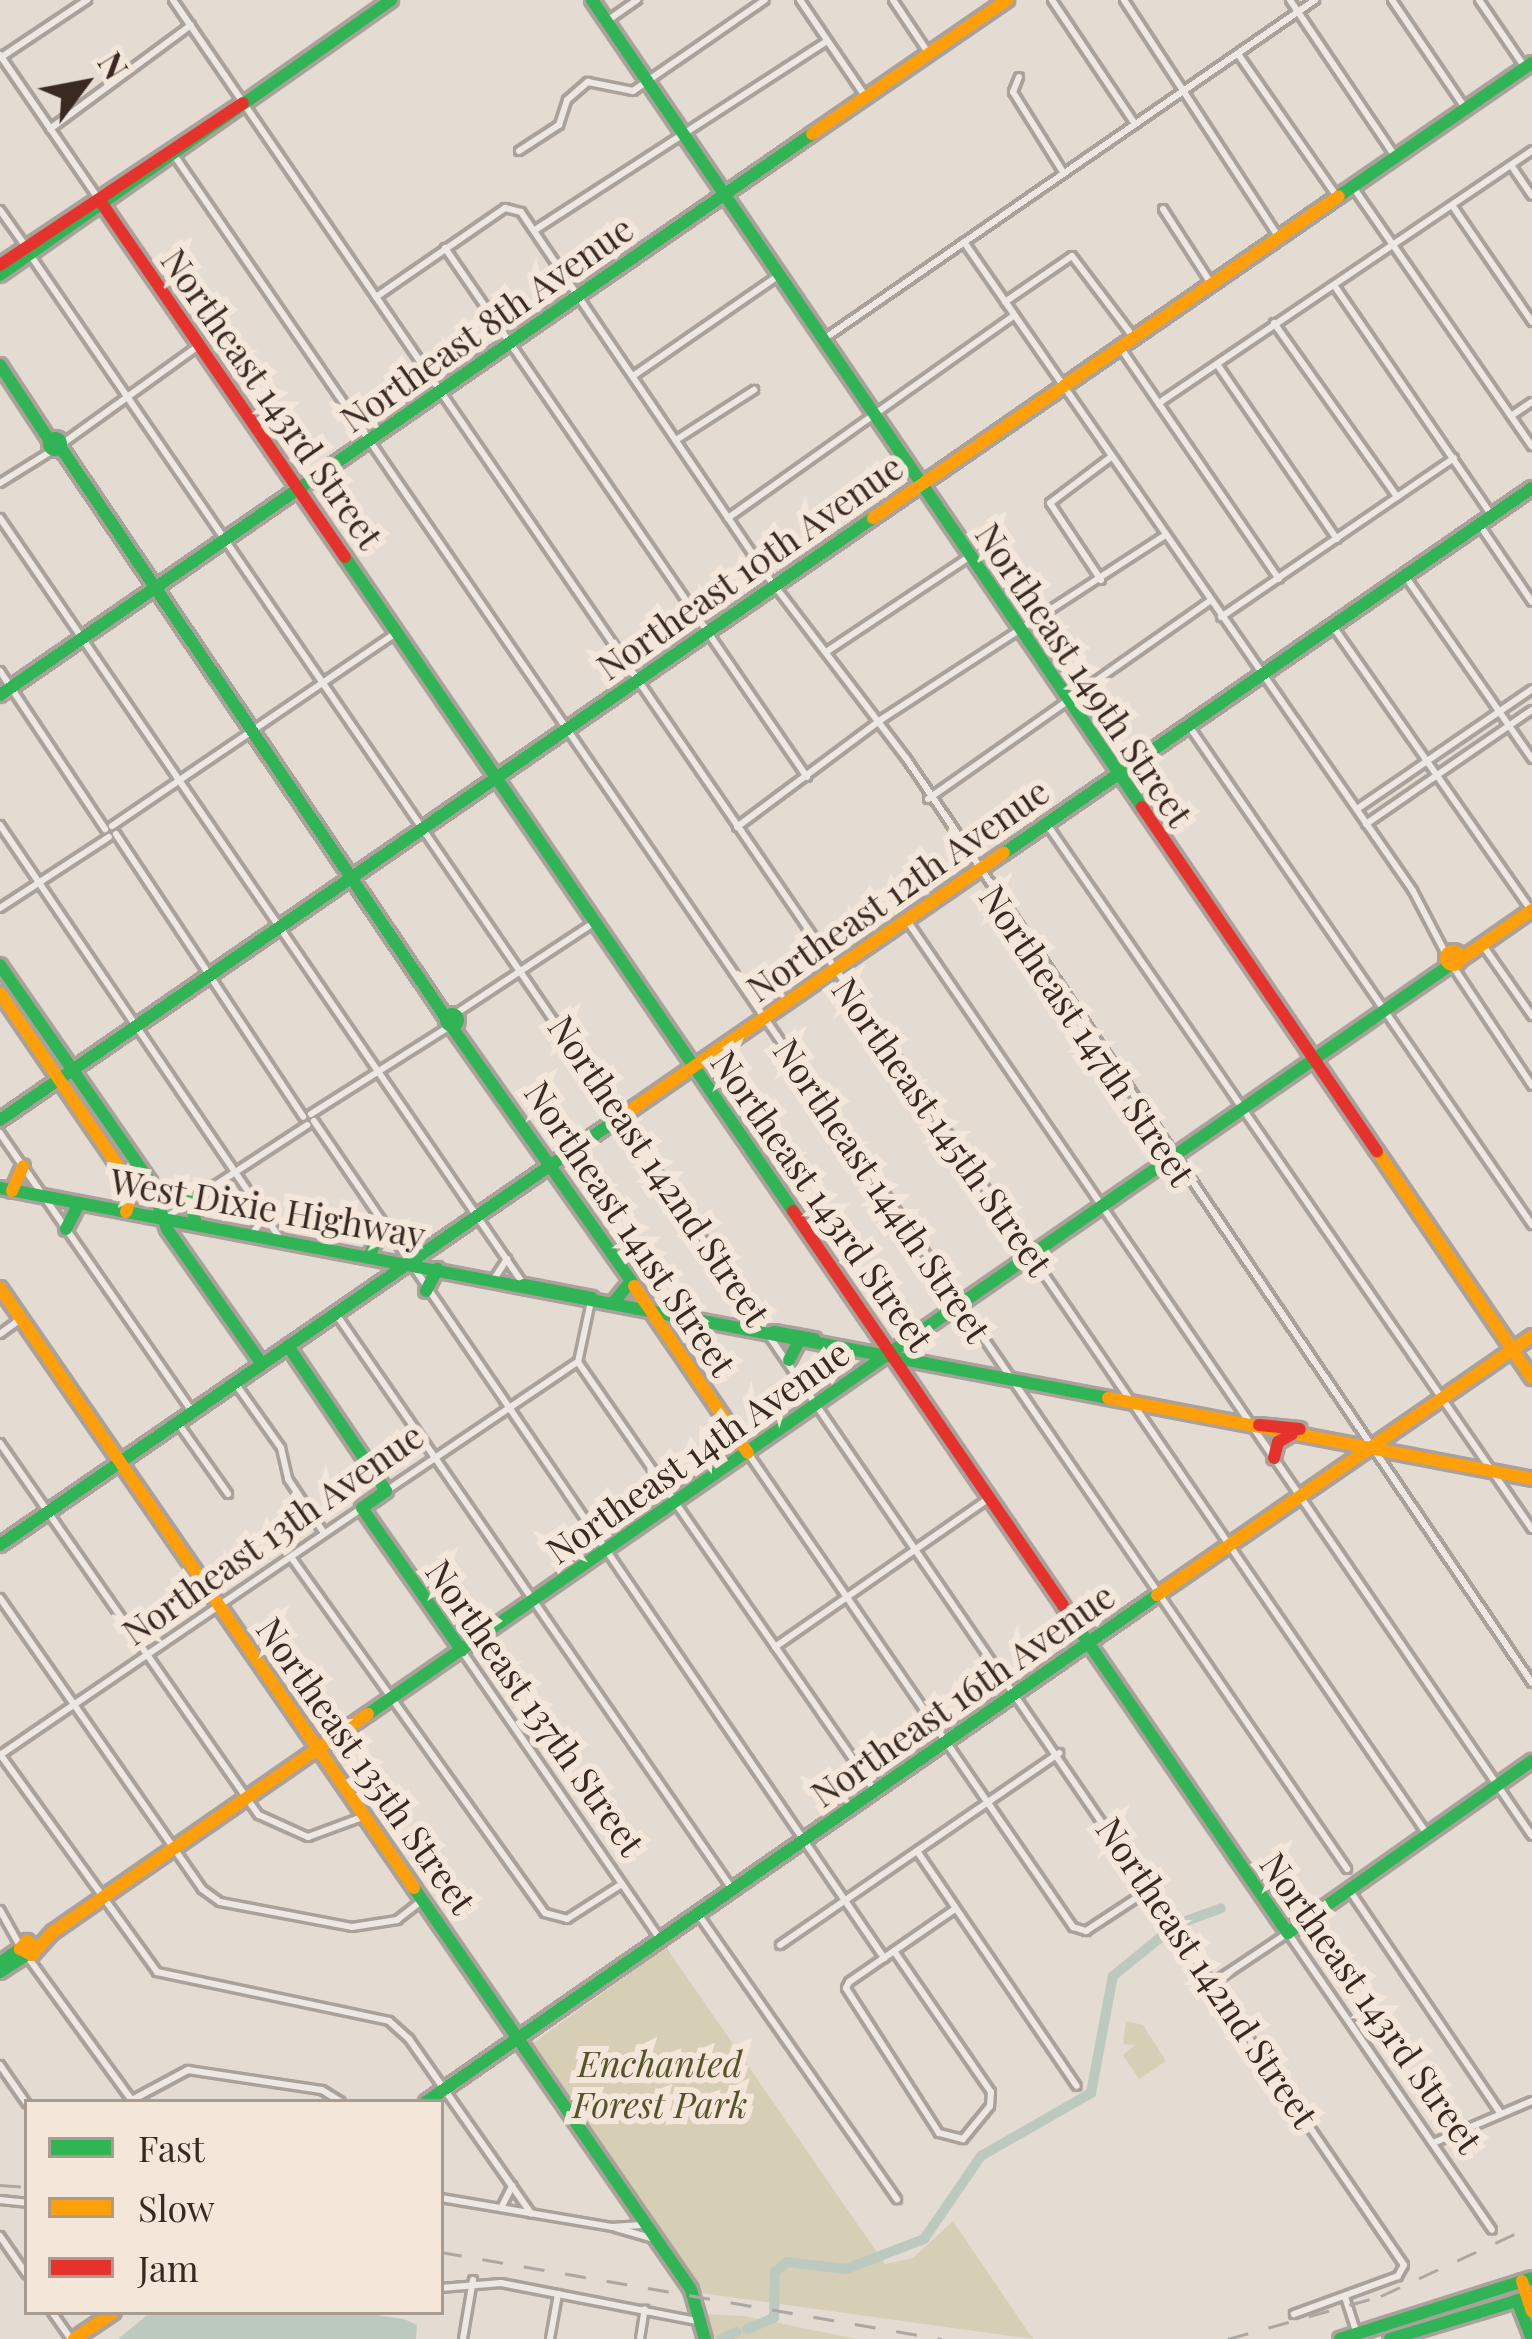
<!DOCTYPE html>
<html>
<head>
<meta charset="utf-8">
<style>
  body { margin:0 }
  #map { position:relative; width:1532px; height:2339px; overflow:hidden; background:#e4dbd3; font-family:"Playfair Display",serif }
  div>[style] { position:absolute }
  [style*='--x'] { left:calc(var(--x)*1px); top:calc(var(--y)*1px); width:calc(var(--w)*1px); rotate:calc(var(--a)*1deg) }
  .green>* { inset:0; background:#d6cfb6 }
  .water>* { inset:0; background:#bcc9bf }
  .river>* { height:10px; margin:-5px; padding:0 5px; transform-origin:5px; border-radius:5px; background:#bcc9bf }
  .roads { filter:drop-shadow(3px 0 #aaa19b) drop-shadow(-3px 0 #aaa19b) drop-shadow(0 3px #aaa19b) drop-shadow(0 -3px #aaa19b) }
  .street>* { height:6px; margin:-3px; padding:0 3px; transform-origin:3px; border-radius:3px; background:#ede8e3 }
  .fast>* { height:12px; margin:-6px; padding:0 6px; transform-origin:6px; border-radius:6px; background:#30b455 }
  .fast>.ring { margin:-6px; padding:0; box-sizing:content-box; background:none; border:12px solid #30b455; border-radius:50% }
  .slow>* { height:12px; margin:-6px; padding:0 6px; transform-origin:6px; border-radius:6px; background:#ff9f0a }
  .slow>.ring { margin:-6px; padding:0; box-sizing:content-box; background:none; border:12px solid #ff9f0a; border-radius:50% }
  .jam>* { height:12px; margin:-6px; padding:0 6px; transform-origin:6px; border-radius:6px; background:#e5322d }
  .rail>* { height:3px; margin-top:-1.5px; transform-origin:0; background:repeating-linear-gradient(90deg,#ada7a3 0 21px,transparent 0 42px) }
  span { translate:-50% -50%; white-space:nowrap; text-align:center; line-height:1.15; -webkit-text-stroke:12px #f4e7da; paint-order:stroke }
  .street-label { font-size:36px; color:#3a2822 }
  .park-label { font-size:36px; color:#53542a; font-style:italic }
  .legend { position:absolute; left:24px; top:2099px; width:420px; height:216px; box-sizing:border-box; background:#f4e7da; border:3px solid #aa9b90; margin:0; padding:15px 21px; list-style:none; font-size:36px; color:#3a2822 }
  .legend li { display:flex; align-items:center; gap:24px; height:60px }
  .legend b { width:60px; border:3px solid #aa9b90 }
  .north { position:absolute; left:24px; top:24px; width:120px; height:120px; -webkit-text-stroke:9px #f4e7da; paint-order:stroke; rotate:58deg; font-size:33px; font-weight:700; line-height:48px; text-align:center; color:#3a2822 }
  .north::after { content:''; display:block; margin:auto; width:42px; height:54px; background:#3a2822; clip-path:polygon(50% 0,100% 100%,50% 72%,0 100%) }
</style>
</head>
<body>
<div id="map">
  <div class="green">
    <div style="clip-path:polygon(666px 1947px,885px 2264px,913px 2258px,953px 2221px,1033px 2339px,701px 2293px,533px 2043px)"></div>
    <div style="clip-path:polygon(1126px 2021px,1143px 2025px,1166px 2061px,1139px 2079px,1123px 2055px,1135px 2045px,1123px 2044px)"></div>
    <div style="clip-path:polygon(706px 2314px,743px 2316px,857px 2339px,713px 2339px)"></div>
  </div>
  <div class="water">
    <div style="clip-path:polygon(151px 2312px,354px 2312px,404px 2319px,417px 2325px,416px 2339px,118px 2339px)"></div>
  </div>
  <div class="river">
    <div style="--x:1186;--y:1921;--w:37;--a:-20"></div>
    <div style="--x:747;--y:2329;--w:29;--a:-22"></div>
    <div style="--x:774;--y:2318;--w:46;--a:-88.8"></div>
    <div style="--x:775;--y:2272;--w:16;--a:-40"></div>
    <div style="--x:787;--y:2262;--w:59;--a:6.8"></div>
    <div style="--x:846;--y:2269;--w:84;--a:-21"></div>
    <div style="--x:924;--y:2239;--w:101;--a:-55.5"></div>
    <div style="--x:981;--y:2156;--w:127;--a:-29.8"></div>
    <div style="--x:1091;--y:2093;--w:119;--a:-79.4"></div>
    <div style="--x:1113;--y:1976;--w:70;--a:-39.2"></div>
    <div style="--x:721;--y:2339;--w:17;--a:-24"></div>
  </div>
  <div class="roads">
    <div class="street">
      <div style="--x:173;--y:0;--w:2222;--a:55.64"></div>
      <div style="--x:800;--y:0;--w:116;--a:55.9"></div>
      <div style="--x:893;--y:0;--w:65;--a:56.3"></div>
      <div style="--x:1052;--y:0;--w:149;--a:56.2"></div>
      <div style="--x:1124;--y:0;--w:284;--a:56.9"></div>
      <div style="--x:1290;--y:0;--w:188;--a:56.1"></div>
      <div style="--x:1392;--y:0;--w:130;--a:55.9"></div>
      <div style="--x:1479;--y:0;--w:80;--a:55.7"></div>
      <div style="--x:607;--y:21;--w:37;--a:-35"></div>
      <div style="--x:1238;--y:54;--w:175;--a:55.2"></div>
      <div style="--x:0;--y:55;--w:173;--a:55.6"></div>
      <div style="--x:0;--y:58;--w:105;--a:-33.7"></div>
      <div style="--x:1019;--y:77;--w:16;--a:112"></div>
      <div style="--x:1013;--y:92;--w:94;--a:58"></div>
      <div style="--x:50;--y:129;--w:175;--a:-36.4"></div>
      <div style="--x:519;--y:151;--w:48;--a:-33"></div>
      <div style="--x:559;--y:125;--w:26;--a:-72"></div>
      <div style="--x:567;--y:100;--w:28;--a:-41"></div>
      <div style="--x:588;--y:82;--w:46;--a:11.3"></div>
      <div style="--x:633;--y:91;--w:160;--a:-34.6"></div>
      <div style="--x:174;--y:155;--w:2077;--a:55.61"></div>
      <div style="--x:1511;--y:165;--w:37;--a:56"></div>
      <div style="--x:1353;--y:187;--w:315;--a:55.4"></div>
      <div style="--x:1452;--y:205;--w:142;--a:55.6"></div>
      <div style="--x:1163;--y:209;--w:90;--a:57.2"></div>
      <div style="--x:0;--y:210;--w:45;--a:54.9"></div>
      <div style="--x:535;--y:230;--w:348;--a:-32.9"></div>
      <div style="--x:964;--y:242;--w:789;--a:55.32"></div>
      <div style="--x:1413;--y:891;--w:71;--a:62.4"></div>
      <div style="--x:445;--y:248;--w:641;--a:55.62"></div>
      <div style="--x:31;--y:256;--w:2433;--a:55.65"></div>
      <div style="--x:1404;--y:2265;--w:13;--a:119"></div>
      <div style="--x:1398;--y:2276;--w:111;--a:159.9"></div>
      <div style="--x:1334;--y:285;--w:278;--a:55.6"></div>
      <div style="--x:376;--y:297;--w:157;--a:-34.6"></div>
      <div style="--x:505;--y:208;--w:16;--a:14"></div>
      <div style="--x:521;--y:212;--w:441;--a:55.9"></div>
      <div style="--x:768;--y:577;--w:228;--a:52.7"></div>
      <div style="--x:906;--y:758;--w:1117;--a:55.91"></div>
      <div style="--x:1005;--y:302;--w:81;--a:-34.5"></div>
      <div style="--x:1072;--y:256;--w:103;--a:52.9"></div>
      <div style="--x:1274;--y:323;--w:213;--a:54.7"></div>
      <div style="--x:824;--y:339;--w:597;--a:-34.62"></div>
      <div style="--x:1120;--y:347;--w:281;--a:55.6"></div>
      <div style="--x:1217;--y:364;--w:212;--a:55.6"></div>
      <div style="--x:633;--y:376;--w:176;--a:-34.6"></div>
      <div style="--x:1159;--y:403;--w:451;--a:-34.1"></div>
      <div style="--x:1511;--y:416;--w:25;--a:-34"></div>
      <div style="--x:676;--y:440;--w:93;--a:-32.7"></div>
      <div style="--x:62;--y:444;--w:170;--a:-35.7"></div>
      <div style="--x:0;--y:483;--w:62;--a:-31.9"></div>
      <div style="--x:0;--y:518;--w:929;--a:55.66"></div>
      <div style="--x:728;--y:518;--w:349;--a:-35.3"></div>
      <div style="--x:1479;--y:524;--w:94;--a:55.8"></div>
      <div style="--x:1405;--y:576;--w:223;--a:55.2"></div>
      <div style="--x:1101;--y:580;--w:92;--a:-123.5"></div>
      <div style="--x:1050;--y:503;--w:76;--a:-37"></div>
      <div style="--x:1221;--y:617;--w:282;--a:-34.3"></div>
      <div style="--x:1332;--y:625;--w:350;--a:55.1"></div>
      <div style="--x:826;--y:652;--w:172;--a:-33.6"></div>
      <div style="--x:0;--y:671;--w:190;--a:56.4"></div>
      <div style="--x:1189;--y:726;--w:606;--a:55.5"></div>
      <div style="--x:928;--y:799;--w:345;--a:-35.1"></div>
      <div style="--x:1357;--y:809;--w:212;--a:-34.4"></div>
      <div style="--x:1046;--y:823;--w:857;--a:55.46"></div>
      <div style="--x:1366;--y:824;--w:201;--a:-34.5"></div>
      <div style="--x:0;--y:825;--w:500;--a:55.9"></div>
      <div style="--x:112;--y:826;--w:345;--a:-34.2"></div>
      <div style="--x:737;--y:827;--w:181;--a:-36.7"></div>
      <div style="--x:882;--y:719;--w:338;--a:-33"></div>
      <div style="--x:116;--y:834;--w:339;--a:56.5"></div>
      <div style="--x:0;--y:908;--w:130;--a:-33.1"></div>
      <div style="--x:906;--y:919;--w:1110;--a:55.68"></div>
      <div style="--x:1482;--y:944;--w:88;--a:55.2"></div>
      <div style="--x:1452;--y:965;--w:145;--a:56.5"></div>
      <div style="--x:455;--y:1014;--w:168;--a:-33.3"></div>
      <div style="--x:311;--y:1114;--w:165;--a:-32.3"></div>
      <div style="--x:314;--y:1121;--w:1013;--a:55.74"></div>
      <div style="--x:0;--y:1133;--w:338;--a:55.4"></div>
      <div style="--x:165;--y:1218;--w:170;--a:-33.2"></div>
      <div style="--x:251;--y:1235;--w:25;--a:-53"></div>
      <div style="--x:494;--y:1279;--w:24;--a:-57"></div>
      <div style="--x:591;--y:1301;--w:62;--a:102"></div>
      <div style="--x:578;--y:1362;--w:522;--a:55.3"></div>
      <div style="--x:336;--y:1314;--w:698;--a:55.44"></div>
      <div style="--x:0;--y:1334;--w:26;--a:-36"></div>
      <div style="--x:235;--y:1383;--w:80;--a:54.7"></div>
      <div style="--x:281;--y:1448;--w:32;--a:77"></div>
      <div style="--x:288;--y:1479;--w:65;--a:56.3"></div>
      <div style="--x:178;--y:1423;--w:87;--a:54.8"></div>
      <div style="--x:0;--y:1443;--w:453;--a:55.2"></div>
      <div style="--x:259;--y:1815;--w:54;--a:24.2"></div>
      <div style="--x:308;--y:1837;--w:61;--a:-20.2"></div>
      <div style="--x:748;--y:1453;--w:575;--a:55.56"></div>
      <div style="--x:1073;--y:1927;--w:14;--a:17"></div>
      <div style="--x:1086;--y:1931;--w:77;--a:-33.3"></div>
      <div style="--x:386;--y:1491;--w:230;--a:-34"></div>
      <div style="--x:291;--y:1557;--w:437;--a:54.5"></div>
      <div style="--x:545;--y:1913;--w:23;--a:15"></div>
      <div style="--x:567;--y:1919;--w:65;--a:-32.5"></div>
      <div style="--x:0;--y:1598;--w:354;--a:55.2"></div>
      <div style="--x:202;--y:1889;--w:22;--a:36"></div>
      <div style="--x:220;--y:1902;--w:134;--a:10.7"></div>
      <div style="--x:352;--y:1927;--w:46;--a:-8.8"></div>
      <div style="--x:397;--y:1920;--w:33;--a:-38"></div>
      <div style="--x:775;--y:1647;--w:261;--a:-34.8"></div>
      <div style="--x:462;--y:1651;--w:349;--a:55.5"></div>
      <div style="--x:0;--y:1754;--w:269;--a:54.2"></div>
      <div style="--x:157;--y:1972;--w:237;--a:11.9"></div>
      <div style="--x:389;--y:2021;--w:27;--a:42"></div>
      <div style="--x:409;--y:2039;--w:213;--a:55"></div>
      <div style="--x:0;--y:1755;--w:438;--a:-34.3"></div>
      <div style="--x:917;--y:1851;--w:284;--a:55.8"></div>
      <div style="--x:1350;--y:1891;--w:269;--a:55.9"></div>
      <div style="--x:0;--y:1910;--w:41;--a:60.9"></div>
      <div style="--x:698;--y:1914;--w:348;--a:55.1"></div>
      <div style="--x:780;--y:1945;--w:339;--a:-34.5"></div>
      <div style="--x:894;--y:1951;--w:171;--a:55.5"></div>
      <div style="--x:991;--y:2092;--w:14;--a:94"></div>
      <div style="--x:990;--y:2106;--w:43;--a:129.3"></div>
      <div style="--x:963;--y:2139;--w:25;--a:-166"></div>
      <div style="--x:939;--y:2133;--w:172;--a:-122.7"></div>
      <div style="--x:846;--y:1988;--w:7;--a:-63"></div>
      <div style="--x:849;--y:1982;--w:129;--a:-34.6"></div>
      <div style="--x:27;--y:1956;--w:180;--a:54"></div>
      <div style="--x:1213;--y:1983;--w:90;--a:-33.7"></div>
      <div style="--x:1288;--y:1933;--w:360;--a:55.5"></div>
      <div style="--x:0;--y:2065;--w:47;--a:55.3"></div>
      <div style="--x:132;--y:2100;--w:64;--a:-28.2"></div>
      <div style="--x:188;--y:2070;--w:135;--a:8.5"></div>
      <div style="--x:322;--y:2090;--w:22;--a:32"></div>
      <div style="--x:1433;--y:2143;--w:108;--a:-23"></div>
      <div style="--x:441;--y:2198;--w:173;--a:9.6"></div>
      <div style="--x:612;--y:2227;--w:32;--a:-4"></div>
      <div style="--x:0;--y:2200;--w:27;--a:6"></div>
      <div style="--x:501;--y:2208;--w:25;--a:-63"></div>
      <div style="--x:616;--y:2228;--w:40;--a:16"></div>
      <div style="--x:0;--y:2236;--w:47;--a:55.3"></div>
      <div style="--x:441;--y:2288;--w:60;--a:-4.8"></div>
      <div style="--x:501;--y:2283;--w:200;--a:11"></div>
      <div style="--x:1345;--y:2297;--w:39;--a:72"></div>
      <div style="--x:52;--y:2312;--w:33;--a:55"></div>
      <div style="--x:463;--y:2339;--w:60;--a:-80.4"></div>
      <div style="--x:550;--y:2339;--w:46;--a:-79.9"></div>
      <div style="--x:640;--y:2339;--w:30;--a:-81"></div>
    </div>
    <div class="fast">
      <div style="--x:592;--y:0;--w:977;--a:55.72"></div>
      <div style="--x:1339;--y:196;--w:234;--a:-34.6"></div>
      <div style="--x:0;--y:275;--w:478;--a:-35.1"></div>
      <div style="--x:0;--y:365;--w:91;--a:56.7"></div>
      <div class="ring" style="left:49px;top:438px;width:0;height:0"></div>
      <div style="--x:61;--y:448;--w:688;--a:55.96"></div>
      <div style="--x:345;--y:557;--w:793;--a:55.59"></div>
      <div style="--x:0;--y:695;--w:987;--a:-34.64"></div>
      <div style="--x:1004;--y:853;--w:642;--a:-34.66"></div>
      <div style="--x:0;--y:965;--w:264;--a:55.3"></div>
      <div style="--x:150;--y:1182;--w:50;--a:70.1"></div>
      <div style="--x:167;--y:1229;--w:165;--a:54.9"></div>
      <div class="ring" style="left:446px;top:1014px;width:0;height:0"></div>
      <div style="--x:452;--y:1027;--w:311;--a:54.8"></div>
      <div style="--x:631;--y:1281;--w:27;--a:129"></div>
      <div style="--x:0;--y:1120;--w:1060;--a:-34.59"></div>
      <div style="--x:0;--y:1188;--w:1128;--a:10.73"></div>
      <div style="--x:190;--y:1201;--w:24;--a:75"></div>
      <div style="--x:66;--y:1229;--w:28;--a:-63"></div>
      <div style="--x:369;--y:1257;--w:33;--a:-67"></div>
      <div style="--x:524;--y:1285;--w:69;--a:10.8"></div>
      <div style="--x:426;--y:1291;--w:25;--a:-63"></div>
      <div style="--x:774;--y:1332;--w:41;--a:9.9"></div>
      <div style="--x:288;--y:1346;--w:175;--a:55.9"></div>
      <div style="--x:386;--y:1491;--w:29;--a:145"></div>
      <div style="--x:362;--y:1508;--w:174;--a:55"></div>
      <div style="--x:789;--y:1360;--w:21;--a:-62"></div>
      <div style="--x:0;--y:1545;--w:743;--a:-34.59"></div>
      <div style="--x:1063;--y:1606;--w:397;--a:55.5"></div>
      <div style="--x:1288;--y:1933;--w:299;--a:-35.2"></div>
      <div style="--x:368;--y:1714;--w:1316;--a:-34.69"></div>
      <div style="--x:414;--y:1888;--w:488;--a:55.4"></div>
      <div style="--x:691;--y:2290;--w:51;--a:74.1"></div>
      <div style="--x:0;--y:1963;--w:24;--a:-35"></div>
      <div style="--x:0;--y:1972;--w:30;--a:-33"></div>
      <div style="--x:426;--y:2102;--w:890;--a:-34.74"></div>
      <div style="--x:1517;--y:2300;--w:42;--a:69"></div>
      <div style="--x:1340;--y:2339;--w:201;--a:-17.6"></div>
      <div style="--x:1390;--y:2339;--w:148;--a:-16.8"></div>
    </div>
    <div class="slow">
      <div style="--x:812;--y:134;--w:237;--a:-34.5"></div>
      <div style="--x:873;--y:518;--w:566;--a:-34.64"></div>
      <div class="ring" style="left:1446px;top:951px;width:2px;height:2px"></div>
      <div style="--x:1460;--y:960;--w:88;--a:-34.8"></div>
      <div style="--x:0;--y:993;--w:236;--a:55.7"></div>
      <div style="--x:133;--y:1188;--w:25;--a:106"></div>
      <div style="--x:612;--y:1123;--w:476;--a:-34.6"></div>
      <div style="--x:1377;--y:1151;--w:275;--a:55.7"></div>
      <div style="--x:12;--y:1191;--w:27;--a:-66"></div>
      <div style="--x:634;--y:1286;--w:202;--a:55.7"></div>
      <div style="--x:0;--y:1288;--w:729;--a:55.39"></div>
      <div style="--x:1108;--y:1398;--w:432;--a:10.8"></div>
      <div style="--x:1157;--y:1595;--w:456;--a:-34.6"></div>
      <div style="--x:35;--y:1948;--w:11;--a:-139"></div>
      <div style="--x:27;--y:1941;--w:11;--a:131"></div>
      <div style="--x:20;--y:1949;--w:13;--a:27"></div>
      <div style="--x:32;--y:1955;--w:31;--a:-48"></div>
      <div style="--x:53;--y:1932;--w:383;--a:-34.7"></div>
      <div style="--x:1522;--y:2281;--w:32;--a:72"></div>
      <div style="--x:74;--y:2339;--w:48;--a:-34"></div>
    </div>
    <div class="jam">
      <div style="--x:103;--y:205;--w:427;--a:55.5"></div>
      <div style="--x:0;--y:265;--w:292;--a:-33.7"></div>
      <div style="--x:1142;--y:807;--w:417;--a:55.7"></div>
      <div style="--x:793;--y:1211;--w:478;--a:55.6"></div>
      <div style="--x:1259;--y:1425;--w:41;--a:5.6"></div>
      <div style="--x:1274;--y:1458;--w:16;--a:-76"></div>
      <div style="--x:1278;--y:1442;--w:16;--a:-30"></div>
    </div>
  </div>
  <div class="rail">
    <div style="--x:0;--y:2185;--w:27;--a:4"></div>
    <div style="--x:441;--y:2252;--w:508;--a:9.87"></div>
    <div style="--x:1228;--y:2339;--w:159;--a:-15.7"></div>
    <div style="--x:1381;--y:2296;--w:166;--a:-24.9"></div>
  </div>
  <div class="street-label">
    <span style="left:486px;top:323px;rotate:-35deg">Northeast 8th Avenue</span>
    <span style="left:273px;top:398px;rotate:55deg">Northeast 143rd Street</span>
    <span style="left:749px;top:566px;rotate:-35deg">Northeast 10th Avenue</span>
    <span style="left:1085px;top:674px;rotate:56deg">Northeast 149th Street</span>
    <span style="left:897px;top:889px;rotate:-35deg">Northeast 12th Avenue</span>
    <span style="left:1088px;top:1035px;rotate:56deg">Northeast 147th Street</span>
    <span style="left:943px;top:1126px;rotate:55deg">Northeast 145th Street</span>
    <span style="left:660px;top:1170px;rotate:56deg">Northeast 142nd Street</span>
    <span style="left:883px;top:1190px;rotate:56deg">Northeast 144th Street</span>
    <span style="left:823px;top:1200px;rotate:55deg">Northeast 143rd Street</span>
    <span style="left:268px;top:1207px;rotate:10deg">West Dixie Highway</span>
    <span style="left:631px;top:1228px;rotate:56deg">Northeast 141st Street</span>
    <span style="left:697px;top:1451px;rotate:-35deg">Northeast 14th Avenue</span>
    <span style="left:272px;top:1533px;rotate:-35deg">Northeast 13th Avenue</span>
    <span style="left:962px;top:1694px;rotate:-35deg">Northeast 16th Avenue</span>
    <span style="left:536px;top:1707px;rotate:55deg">Northeast 137th Street</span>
    <span style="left:367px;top:1765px;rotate:55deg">Northeast 135th Street</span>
    <span style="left:1208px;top:1972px;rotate:56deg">Northeast 142nd Street</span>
    <span style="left:1372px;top:2002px;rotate:55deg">Northeast 143rd Street</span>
  </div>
  <div class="park-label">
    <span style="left:660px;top:2083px">Enchanted<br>Forest Park</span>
  </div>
  <ul class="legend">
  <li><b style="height:15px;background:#30b455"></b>Fast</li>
  <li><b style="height:15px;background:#ff9f0a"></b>Slow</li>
  <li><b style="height:15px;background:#e5322d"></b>Jam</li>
  </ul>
  <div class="north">N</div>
</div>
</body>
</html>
